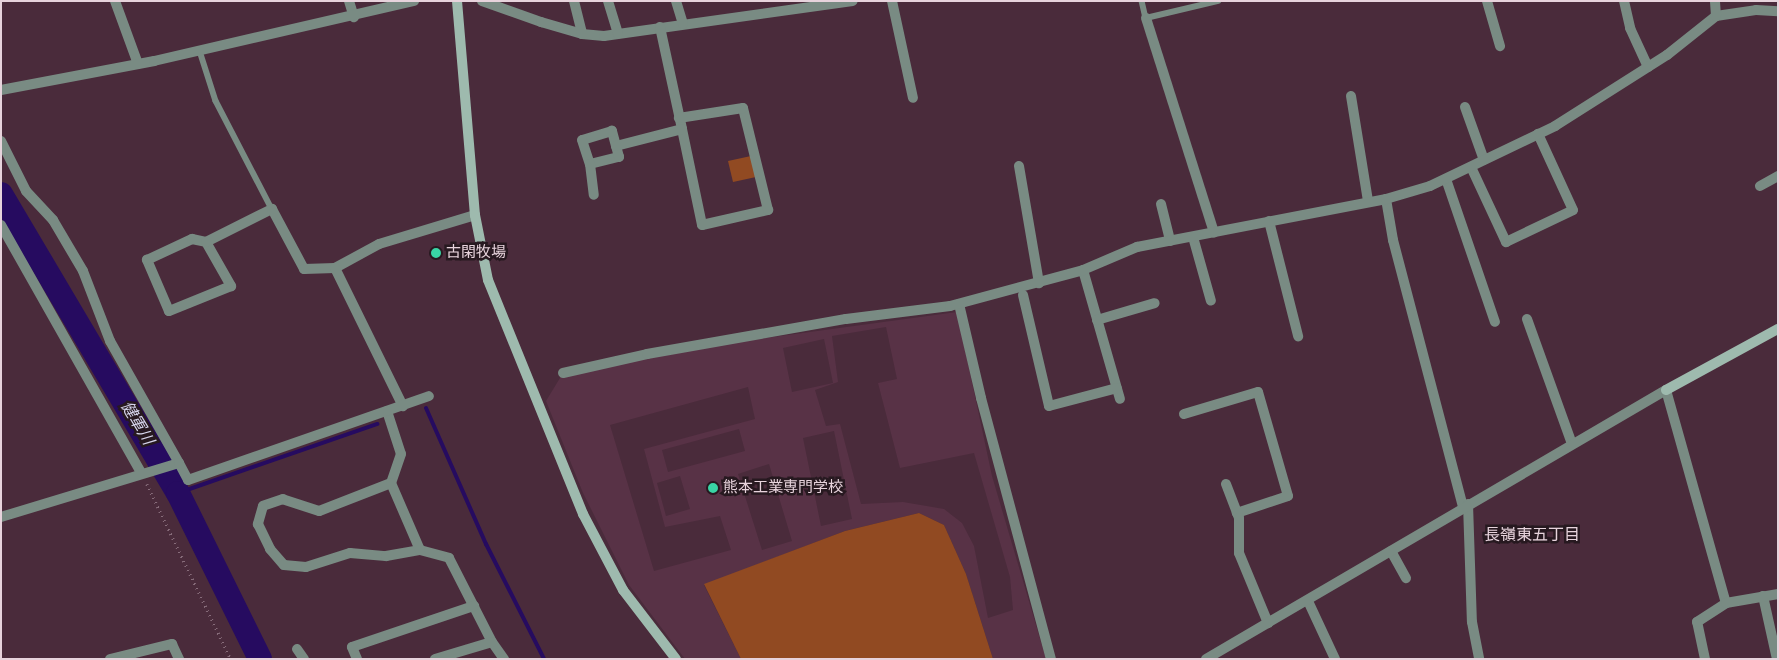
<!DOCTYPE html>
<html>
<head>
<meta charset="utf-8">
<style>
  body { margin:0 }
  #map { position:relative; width:1779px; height:660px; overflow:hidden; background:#4a2b3b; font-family:Raleway,"Noto Sans JP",sans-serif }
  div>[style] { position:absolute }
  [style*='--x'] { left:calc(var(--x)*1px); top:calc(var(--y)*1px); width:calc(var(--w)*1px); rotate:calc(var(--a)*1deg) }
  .built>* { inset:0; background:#583246 }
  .green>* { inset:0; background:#914a22 }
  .stream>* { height:4px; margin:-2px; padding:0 2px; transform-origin:2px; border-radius:2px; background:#260b60 }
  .river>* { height:24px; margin:-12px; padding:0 12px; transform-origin:12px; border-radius:12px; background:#260b60 }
  .path>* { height:2.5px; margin-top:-1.25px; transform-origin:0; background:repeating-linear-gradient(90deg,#876c7a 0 1px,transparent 0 5px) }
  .lane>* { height:5.5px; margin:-2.75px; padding:0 2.75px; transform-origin:2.75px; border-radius:2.75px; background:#798b83 }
  .street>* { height:10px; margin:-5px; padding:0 5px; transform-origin:5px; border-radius:5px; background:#798b83 }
  .secondary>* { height:10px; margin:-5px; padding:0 5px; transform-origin:5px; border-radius:5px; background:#9ebaae }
  .dots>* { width:14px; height:14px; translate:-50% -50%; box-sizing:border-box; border:2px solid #271920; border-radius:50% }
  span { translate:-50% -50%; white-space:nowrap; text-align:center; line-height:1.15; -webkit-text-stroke:5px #271920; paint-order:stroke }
  .poi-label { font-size:15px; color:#e7d3dc }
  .left { translate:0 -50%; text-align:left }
  .water-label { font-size:16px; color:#d5d4eb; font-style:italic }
  .neighbourhood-label { font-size:16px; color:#e7d3dc }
  .frame { position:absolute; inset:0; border:2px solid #e7d3dc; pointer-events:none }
</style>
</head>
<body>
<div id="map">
  <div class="built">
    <div style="clip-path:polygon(evenodd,957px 312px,992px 476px,1046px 659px,993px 659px,966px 574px,944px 525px,919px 513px,845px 531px,704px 585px,741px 659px,685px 659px,629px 585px,583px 493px,546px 401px,563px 373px,647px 354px,957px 312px,886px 327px,897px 379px,878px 383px,900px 468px,974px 453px,1010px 577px,1013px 610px,988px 618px,974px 546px,962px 523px,944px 509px,903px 502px,861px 504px,840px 424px,826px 426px,815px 390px,838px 382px,832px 336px,886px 327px,957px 312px,824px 339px,833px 383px,792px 392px,783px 348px,824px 339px,957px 312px,748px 387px,755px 419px,644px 449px,665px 527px,720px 516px,731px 550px,654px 571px,610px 425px,748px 387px,957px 312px,739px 429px,745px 451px,668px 472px,662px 450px,739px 429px,957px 312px,834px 431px,852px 519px,821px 526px,803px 438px,834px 431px,957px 312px,769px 464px,792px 541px,762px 550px,738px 474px,769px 464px,957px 312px,680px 476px,690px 509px,666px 516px,657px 483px,680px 476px)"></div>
  </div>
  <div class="green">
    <div style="clip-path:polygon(751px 156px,756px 177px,733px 182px,728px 161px)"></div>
    <div style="clip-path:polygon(919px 513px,944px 525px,966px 574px,993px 659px,741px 659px,704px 584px,845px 531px)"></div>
  </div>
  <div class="stream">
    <div style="--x:426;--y:408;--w:149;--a:66.2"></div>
    <div style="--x:486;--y:544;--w:129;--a:63.2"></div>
    <div style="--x:178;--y:493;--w:211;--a:-19.1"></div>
  </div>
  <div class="river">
    <div style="--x:1;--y:194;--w:347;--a:59.4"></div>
    <div style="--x:178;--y:493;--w:185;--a:63.7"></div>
  </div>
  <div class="path">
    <div style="--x:147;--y:484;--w:194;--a:64.4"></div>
  </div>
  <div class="lane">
    <div style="--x:1142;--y:1;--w:17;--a:77"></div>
    <div style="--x:1146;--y:18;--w:74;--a:-13.3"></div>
    <div style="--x:200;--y:51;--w:52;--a:72.3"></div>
    <div style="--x:216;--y:101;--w:122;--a:62.6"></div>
  </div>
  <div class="street">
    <div style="--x:115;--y:1;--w:67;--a:69.9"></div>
    <div style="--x:349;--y:1;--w:17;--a:73"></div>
    <div style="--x:482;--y:1;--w:63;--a:19.6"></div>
    <div style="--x:541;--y:22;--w:43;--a:16.3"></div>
    <div style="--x:582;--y:34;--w:22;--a:5"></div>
    <div style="--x:604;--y:36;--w:251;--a:-8"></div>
    <div style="--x:574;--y:1;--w:34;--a:76"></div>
    <div style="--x:608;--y:1;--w:34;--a:73"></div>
    <div style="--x:676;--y:1;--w:24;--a:73"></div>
    <div style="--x:892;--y:1;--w:99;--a:77.8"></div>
    <div style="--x:1487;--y:1;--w:47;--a:73.9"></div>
    <div style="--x:1624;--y:1;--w:28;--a:77"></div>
    <div style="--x:1630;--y:28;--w:43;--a:65.2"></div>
    <div style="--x:1716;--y:16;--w:40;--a:-8.5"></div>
    <div style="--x:1756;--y:10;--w:22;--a:3"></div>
    <div style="--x:1146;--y:18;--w:225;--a:72.4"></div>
    <div style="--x:660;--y:27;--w:104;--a:77.8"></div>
    <div style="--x:682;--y:129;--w:98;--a:78.2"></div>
    <div style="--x:702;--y:225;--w:68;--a:-12.8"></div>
    <div style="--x:768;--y:210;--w:105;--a:-103.8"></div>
    <div style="--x:743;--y:108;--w:65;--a:171.1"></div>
    <div style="--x:1;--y:90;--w:156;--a:-10.7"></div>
    <div style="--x:154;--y:61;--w:267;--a:-13"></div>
    <div style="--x:1351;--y:96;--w:106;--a:80.8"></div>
    <div style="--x:1465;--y:107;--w:56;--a:70.3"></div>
    <div style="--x:1;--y:141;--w:56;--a:63.4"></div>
    <div style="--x:26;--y:191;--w:40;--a:47"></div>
    <div style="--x:53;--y:220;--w:59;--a:59.5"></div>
    <div style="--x:83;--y:271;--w:75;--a:68.9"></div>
    <div style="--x:110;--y:341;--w:140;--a:60.5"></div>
    <div style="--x:616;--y:146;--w:16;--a:-105"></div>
    <div style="--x:612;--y:131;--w:31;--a:163"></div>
    <div style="--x:582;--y:140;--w:25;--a:72"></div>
    <div style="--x:590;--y:164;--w:30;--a:-14"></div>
    <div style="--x:619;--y:157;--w:11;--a:-105"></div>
    <div style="--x:616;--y:146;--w:68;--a:-14.4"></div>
    <div style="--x:590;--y:164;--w:31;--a:83"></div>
    <div style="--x:1019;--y:166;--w:119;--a:80.3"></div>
    <div style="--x:1471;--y:167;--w:83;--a:65"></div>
    <div style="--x:1506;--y:242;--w:74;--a:-25.5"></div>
    <div style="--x:1573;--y:210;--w:84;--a:-114.7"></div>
    <div style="--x:1446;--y:179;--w:151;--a:71.1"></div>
    <div style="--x:1760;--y:186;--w:21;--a:-29"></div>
    <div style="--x:1386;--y:199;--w:42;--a:80.3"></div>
    <div style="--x:1393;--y:240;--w:276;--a:75.3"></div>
    <div style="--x:1161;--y:204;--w:38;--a:76"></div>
    <div style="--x:1269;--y:221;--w:119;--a:75.8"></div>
    <div style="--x:1;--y:225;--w:284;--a:60.5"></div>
    <div style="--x:1193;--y:237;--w:66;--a:74.3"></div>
    <div style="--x:206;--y:242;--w:51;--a:60.4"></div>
    <div style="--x:231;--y:286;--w:67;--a:158"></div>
    <div style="--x:169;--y:311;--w:56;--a:-113.3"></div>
    <div style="--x:147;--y:260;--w:50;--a:-25"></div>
    <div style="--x:192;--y:239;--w:14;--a:12"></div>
    <div style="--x:206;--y:242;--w:74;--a:-26.6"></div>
    <div style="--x:272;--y:209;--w:68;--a:61.9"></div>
    <div style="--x:304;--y:269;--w:31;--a:-2"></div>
    <div style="--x:335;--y:268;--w:50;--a:-28.6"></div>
    <div style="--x:379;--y:244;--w:100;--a:-16.8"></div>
    <div style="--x:335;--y:268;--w:154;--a:63.8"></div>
    <div style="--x:1083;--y:270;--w:134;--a:74"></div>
    <div style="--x:1023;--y:295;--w:114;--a:76.8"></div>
    <div style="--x:1049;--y:406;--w:70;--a:-14.8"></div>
    <div style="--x:959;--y:304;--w:97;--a:76.8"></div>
    <div style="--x:981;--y:398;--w:270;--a:75"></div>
    <div style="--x:1527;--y:319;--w:133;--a:70.2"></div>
    <div style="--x:1097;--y:320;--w:60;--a:-16.3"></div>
    <div style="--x:563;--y:373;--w:86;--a:-12.7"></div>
    <div style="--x:647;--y:354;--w:202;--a:-10"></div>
    <div style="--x:846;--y:319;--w:105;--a:-7.1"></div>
    <div style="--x:950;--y:306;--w:138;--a:-15.1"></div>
    <div style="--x:1083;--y:270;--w:59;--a:-23.1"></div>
    <div style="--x:1137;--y:247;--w:254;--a:-10.9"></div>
    <div style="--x:1386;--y:199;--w:46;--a:-16.5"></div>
    <div style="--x:1430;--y:186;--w:139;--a:-25.6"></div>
    <div style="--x:1555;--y:126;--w:133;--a:-32.4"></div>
    <div style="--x:1667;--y:55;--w:63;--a:-38.5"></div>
    <div style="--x:1716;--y:16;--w:15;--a:-94"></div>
    <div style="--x:387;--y:411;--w:45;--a:72"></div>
    <div style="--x:401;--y:454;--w:31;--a:109"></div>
    <div style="--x:391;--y:483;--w:77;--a:158.7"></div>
    <div style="--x:319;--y:511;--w:38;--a:-162"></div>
    <div style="--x:283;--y:499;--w:21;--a:161"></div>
    <div style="--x:263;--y:506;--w:19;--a:106"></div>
    <div style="--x:258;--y:524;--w:28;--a:64"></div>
    <div style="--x:270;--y:549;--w:21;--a:49"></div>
    <div style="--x:284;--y:565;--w:22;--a:5"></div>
    <div style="--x:306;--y:567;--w:46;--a:-17.7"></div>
    <div style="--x:350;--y:553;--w:36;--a:5"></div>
    <div style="--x:386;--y:556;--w:35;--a:-10"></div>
    <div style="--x:420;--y:550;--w:30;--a:15"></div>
    <div style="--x:449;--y:558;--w:94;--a:62.9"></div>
    <div style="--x:492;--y:642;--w:21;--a:55"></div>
    <div style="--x:1184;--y:414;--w:77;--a:-16.6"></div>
    <div style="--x:1258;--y:392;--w:108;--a:73.9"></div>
    <div style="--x:1288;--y:496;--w:54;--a:161.6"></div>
    <div style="--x:391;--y:483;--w:73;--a:66.6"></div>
    <div style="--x:1226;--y:484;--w:36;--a:69"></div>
    <div style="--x:1239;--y:518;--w:35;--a:90"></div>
    <div style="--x:1239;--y:553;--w:76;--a:67.5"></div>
    <div style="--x:1468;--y:504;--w:118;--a:88.1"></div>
    <div style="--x:1472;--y:622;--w:38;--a:79"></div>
    <div style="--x:1;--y:517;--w:186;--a:-16.9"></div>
    <div style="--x:179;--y:463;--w:19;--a:62"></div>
    <div style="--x:188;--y:480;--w:255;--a:-19.2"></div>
    <div style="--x:1391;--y:551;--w:31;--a:61"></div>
    <div style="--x:1763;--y:596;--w:65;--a:77.5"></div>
    <div style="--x:1308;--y:601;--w:64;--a:65"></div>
    <div style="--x:297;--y:649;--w:12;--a:55"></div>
    <div style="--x:110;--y:659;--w:64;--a:-13.6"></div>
    <div style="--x:172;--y:644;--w:17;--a:65"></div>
    <div style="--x:357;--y:659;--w:13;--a:-113"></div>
    <div style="--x:352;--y:647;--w:129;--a:-18.6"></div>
    <div style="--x:435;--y:659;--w:59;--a:-16.6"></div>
    <div style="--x:1206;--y:659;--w:533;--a:-30.32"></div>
    <div style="--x:1666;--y:390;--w:221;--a:74.3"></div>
    <div style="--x:1705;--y:659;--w:38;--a:-102"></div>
    <div style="--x:1697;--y:622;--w:35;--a:-33"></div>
    <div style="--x:1726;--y:603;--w:53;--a:-9.8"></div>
  </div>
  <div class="secondary">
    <div style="--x:457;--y:1;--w:215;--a:85.2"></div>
    <div style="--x:475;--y:215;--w:66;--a:78.7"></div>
    <div style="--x:488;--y:280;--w:253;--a:67.9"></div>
    <div style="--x:583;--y:514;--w:86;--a:62.2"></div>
    <div style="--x:623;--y:590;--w:87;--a:52.5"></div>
    <div style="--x:1666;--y:390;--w:128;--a:-28.6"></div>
  </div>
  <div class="dots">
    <div style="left:436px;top:253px;background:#39d4a5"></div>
    <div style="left:713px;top:488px;background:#39d4a5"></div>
  </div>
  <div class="poi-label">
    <span class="left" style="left:446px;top:253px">古閑牧場</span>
    <span class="left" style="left:723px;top:488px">熊本工業専門学校</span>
  </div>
  <div class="water-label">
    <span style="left:137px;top:423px;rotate:59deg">健軍川</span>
  </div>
  <div class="neighbourhood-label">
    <span style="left:1532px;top:535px">長嶺東五丁目</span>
  </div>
  <div class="frame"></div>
</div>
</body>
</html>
